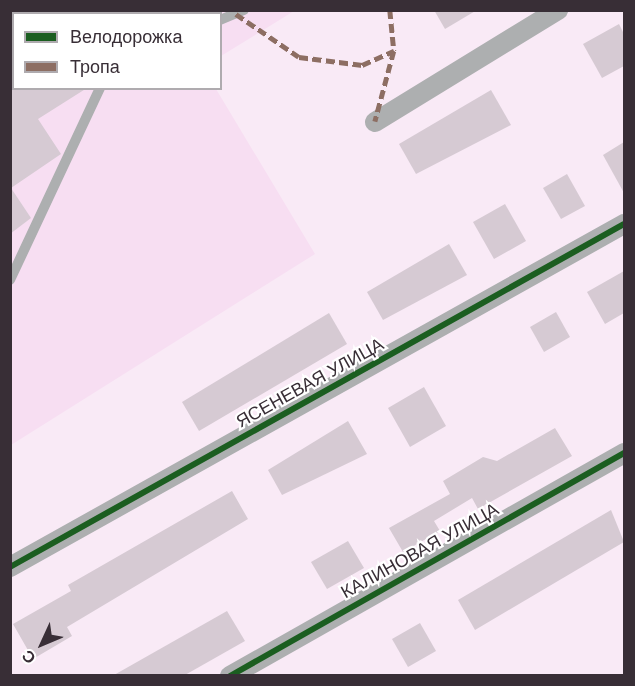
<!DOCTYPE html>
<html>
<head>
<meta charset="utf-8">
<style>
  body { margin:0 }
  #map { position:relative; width:635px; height:686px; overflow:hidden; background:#f9eaf6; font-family:Arial,sans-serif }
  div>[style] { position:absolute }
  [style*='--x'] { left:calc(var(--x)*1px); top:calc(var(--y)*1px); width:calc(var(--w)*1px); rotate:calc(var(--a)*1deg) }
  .built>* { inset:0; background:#f7def2 }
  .building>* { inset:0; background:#d6cad3 }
  .service>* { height:10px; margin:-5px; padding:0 5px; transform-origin:5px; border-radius:5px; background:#adafb0 }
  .minor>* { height:20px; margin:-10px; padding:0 10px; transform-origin:10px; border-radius:10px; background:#adafb0 }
  .quiet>* { height:4.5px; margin-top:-2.25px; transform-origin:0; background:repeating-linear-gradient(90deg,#8d6e63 0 9px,transparent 0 13.5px) }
  .cycleway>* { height:6px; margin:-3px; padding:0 3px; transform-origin:3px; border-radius:3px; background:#1b5e20 }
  span { translate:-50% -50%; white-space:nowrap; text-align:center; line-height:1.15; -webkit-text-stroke:4.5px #fff; paint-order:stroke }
  .street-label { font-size:18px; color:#382e36 }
  .frame { position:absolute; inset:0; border:12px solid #382e36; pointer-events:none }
  .legend { position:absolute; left:12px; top:12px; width:210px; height:78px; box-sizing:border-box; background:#fff; border:2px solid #afabaf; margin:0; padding:8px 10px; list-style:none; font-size:18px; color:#382e36 }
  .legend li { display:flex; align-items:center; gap:12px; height:30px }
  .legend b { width:30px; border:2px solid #afabaf }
  .north { position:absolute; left:12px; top:614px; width:60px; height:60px; -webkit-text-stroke:4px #fff; paint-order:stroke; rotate:226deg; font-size:16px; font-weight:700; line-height:24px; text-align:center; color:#382e36 }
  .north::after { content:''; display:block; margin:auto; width:21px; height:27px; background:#382e36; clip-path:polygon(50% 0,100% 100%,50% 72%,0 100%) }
</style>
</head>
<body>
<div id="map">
  <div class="built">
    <div style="clip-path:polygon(11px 11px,294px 11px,221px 56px,220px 14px,14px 14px,14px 88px,216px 89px,315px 254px,11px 445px)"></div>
  </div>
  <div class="building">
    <div style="clip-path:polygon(434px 10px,477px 10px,445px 29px)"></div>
    <div style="clip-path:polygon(619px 24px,624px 34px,624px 66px,602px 78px,583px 44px)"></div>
    <div style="clip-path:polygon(10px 88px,87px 88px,38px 119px,61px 154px,11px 188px,31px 218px,10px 234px)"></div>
    <div style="clip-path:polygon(491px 90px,511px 125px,416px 174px,399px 144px)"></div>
    <div style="clip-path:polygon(624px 142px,624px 193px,603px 155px)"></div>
    <div style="clip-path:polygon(567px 174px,585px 206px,561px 219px,543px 188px)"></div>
    <div style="clip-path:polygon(505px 204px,526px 241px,494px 259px,473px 222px)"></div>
    <div style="clip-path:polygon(449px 244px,467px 275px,383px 320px,367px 292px)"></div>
    <div style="clip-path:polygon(624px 271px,624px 313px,605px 324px,587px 292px)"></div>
    <div style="clip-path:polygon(556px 312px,570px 337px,544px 352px,530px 327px)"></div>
    <div style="clip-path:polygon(329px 313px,347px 344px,199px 431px,182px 402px)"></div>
    <div style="clip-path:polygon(424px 387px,446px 426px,410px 447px,388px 408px)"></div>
    <div style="clip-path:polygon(348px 421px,367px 454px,282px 495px,268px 470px)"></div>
    <div style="clip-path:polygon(555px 428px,572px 456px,478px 509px,472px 498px,434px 521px,440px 531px,403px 552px,389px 528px,450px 494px,443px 481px,483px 457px,497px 461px)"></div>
    <div style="clip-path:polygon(232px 491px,248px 519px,67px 627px,72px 636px,33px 659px,13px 624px,71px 591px,68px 585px)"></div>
    <div style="clip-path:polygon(611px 510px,624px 542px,475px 630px,458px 600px)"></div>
    <div style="clip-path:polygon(348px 541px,364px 568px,327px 589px,311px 562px)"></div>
    <div style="clip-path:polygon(227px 611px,245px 641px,185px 675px,114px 675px)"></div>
    <div style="clip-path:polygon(420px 623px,436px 651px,408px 667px,392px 639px)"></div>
  </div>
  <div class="service">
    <div style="--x:220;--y:20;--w:26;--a:-23"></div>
    <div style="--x:10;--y:280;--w:212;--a:-64.9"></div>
  </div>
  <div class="minor">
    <div style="--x:375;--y:122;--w:215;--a:-31.5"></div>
    <div style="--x:10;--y:567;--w:703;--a:-29.19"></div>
    <div style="--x:230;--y:676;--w:453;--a:-29.5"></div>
  </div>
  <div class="quiet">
    <div style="--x:390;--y:10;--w:41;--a:84.4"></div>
    <div style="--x:236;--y:14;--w:76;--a:34.3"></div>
    <div style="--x:299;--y:57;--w:64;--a:7.2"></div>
    <div style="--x:362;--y:65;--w:35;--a:-24"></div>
    <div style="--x:394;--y:51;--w:73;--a:105"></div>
  </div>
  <div class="cycleway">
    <div style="--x:10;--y:567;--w:703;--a:-29.19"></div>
    <div style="--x:230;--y:676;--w:453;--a:-29.5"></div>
  </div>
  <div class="street-label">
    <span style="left:310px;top:383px;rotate:-29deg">ЯСЕНЕВАЯ УЛИЦА</span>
    <span style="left:420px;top:551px;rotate:-29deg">КАЛИНОВАЯ УЛИЦА</span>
  </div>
  <div class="frame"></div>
  <ul class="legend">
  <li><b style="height:8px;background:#1b5e20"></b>Велодорожка</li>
  <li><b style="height:8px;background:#8d6e63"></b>Тропа</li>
  </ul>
  <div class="north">С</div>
</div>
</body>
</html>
